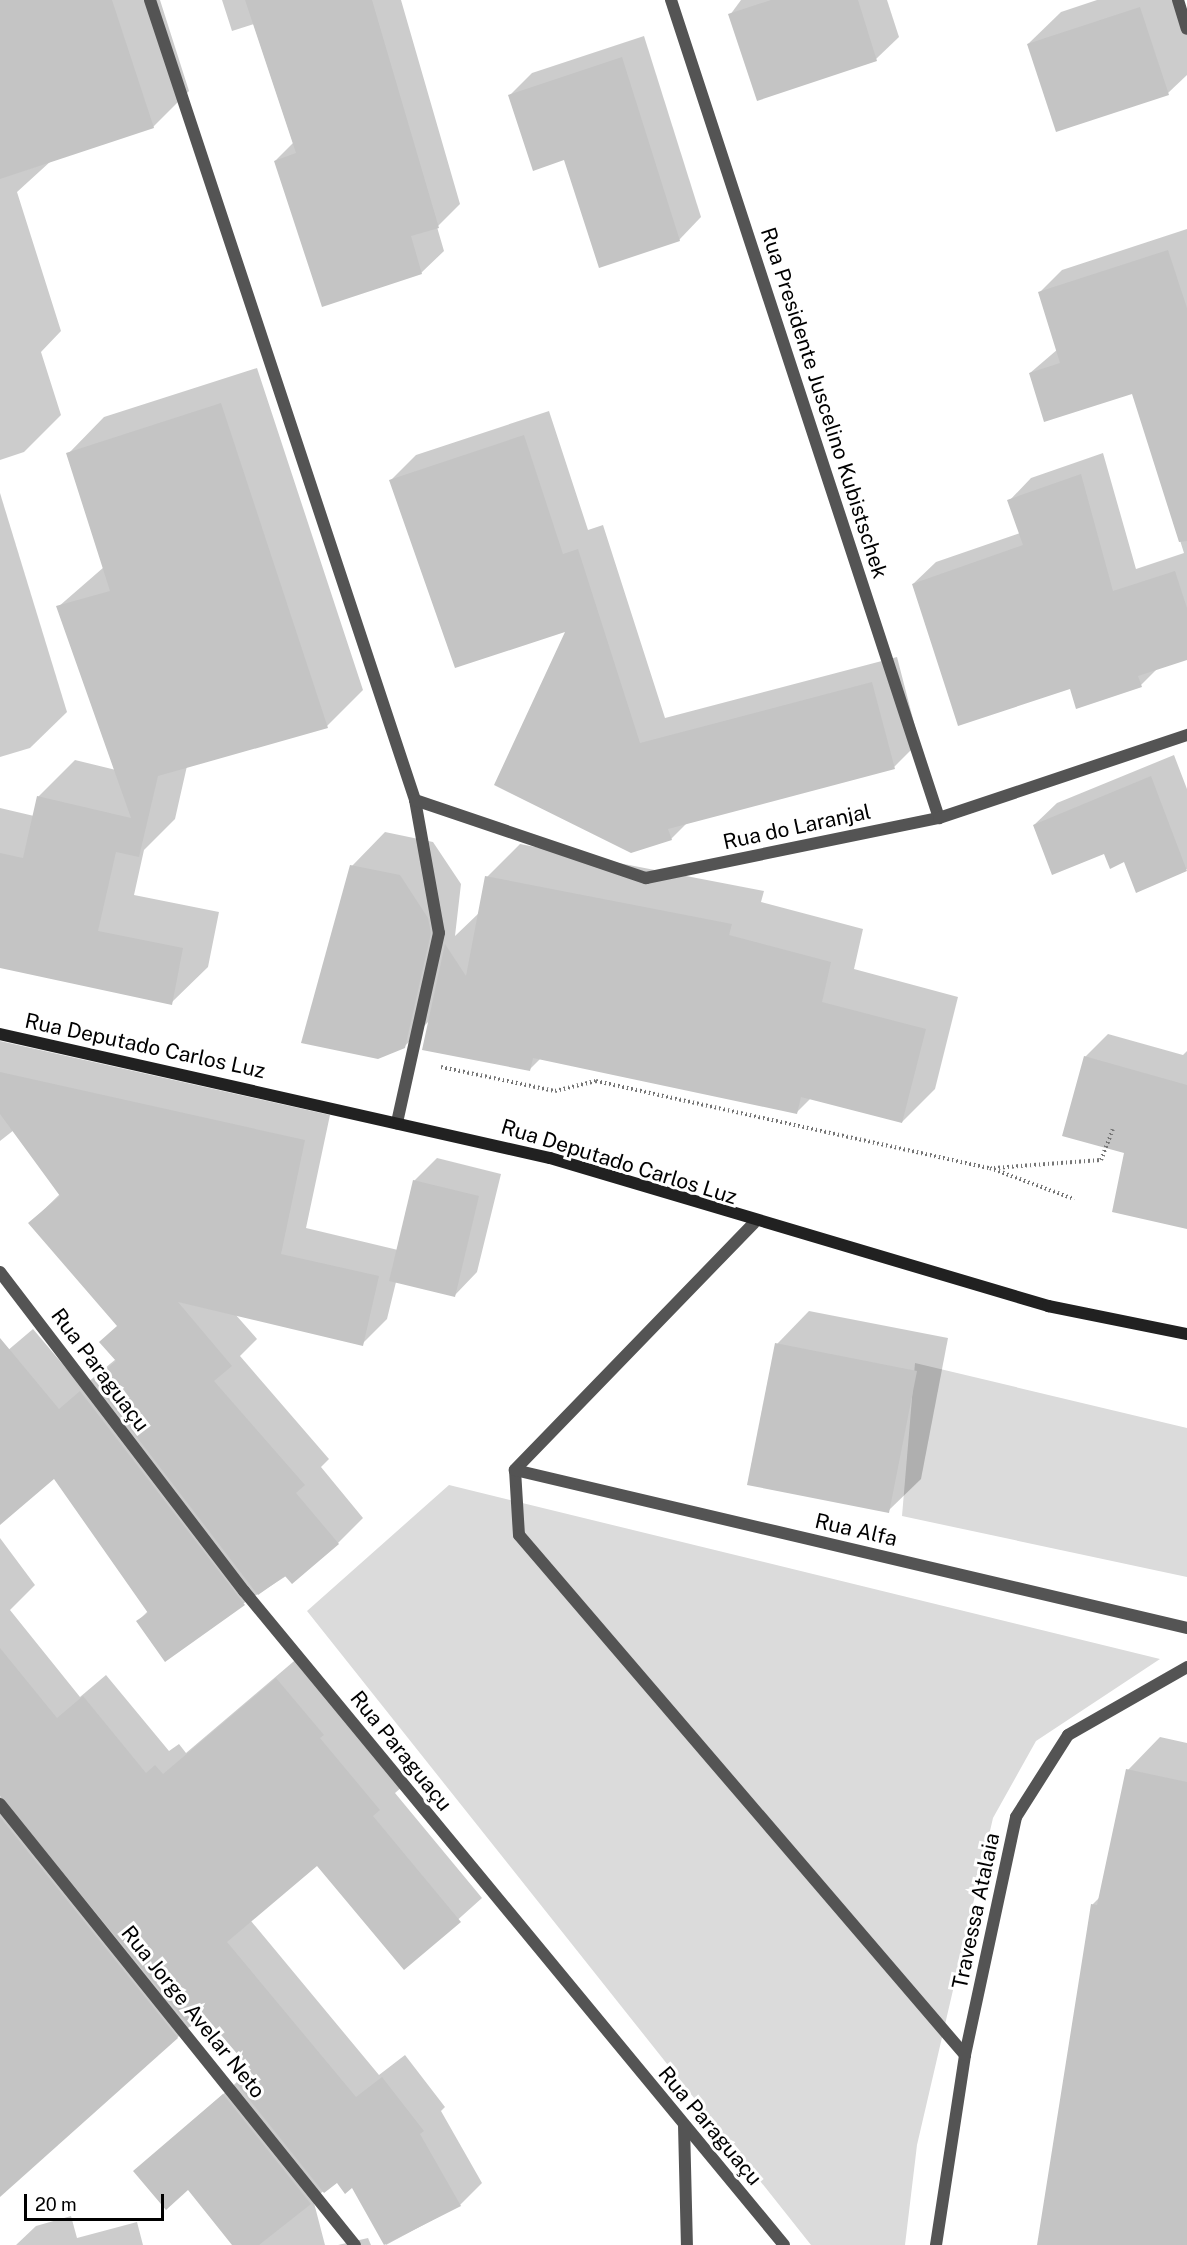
<!DOCTYPE html>
<html>
<head>
<meta charset="utf-8">
<style>
  body { margin:0 }
  #map { position:relative; width:1187px; height:2245px; overflow:hidden; background:#fff; font-family:"Public Sans",sans-serif }
  div>[style] { position:absolute }
  [style*='--x'] { left:calc(var(--x)*1px); top:calc(var(--y)*1px); width:calc(var(--w)*1px); rotate:calc(var(--a)*1deg) }
  .green>* { inset:0; background:#dbdbdb }
  .shadow>* { inset:0; background:#0003 }
  .building>* { inset:0; background:#c4c4c4 }
  .path>* { height:4px; margin-top:-2px; transform-origin:0; background:repeating-linear-gradient(90deg,#767676 0 1.5px,transparent 0 4.5px) }
  .minor>* { height:12px; margin:-6px; padding:0 6px; transform-origin:6px; border-radius:6px; background:#545454 }
  .secondary>* { height:12px; margin:-6px; padding:0 6px; transform-origin:6px; border-radius:6px; background:#212121 }
  span { translate:-50% -50%; white-space:nowrap; text-align:center; line-height:1.15; -webkit-text-stroke:6px #fff; paint-order:stroke }
  .street-label { font-size:21px; color:#000 }
  .scale { position:absolute; left:24px; top:2194px; width:140px; height:27px; box-sizing:border-box; border:3px solid #000; border-top:0; padding-left:8px; font-size:18px; line-height:21px; white-space:nowrap; color:#000; -webkit-text-stroke:4px #fff; paint-order:stroke }
</style>
</head>
<body>
<div id="map">
  <div class="green">
    <div style="clip-path:polygon(915px 1363px,1187px 1428px,1187px 1577px,902px 1516px)"></div>
    <div style="clip-path:polygon(449px 1485px,1160px 1659px,1036px 1741px,993px 1818px,917px 2145px,905px 2245px,811px 2245px,307px 1611px)"></div>
  </div>
  <div class="shadow">
    <div style="clip-path:polygon(0 0,160px 0,189px 91px,153px 127px,51px 161px,17px 192px,61px 331px,41px 352px,61px 415px,24px 452px,0 460px)"></div>
    <div style="clip-path:polygon(222px 0,401px 0,460px 204px,437px 227px,444px 251px,421px 273px,275px 161px,294px 142px,254px 24px,232px 31px)"></div>
    <div style="clip-path:polygon(741px 0,887px 0,899px 37px,876px 59px,730px 15px)"></div>
    <div style="clip-path:polygon(1097px 0,1181px 0,1187px 19px,1187px 75px,1168px 93px,1057px 130px,1028px 44px,1061px 12px)"></div>
    <div style="clip-path:polygon(644px 36px,701px 217px,679px 240px,565px 158px,510px 95px,532px 73px)"></div>
    <div style="clip-path:polygon(1187px 229px,1187px 658px,1159px 667px,1141px 685px,913px 584px,936px 562px,1020px 533px,1009px 501px,1031px 478px,1103px 453px,1136px 569px,1184px 553px,1133px 392px,1030px 373px,1058px 349px,1039px 293px,1062px 270px)"></div>
    <div style="clip-path:polygon(257px 368px,363px 690px,327px 726px,187px 766px,175px 819px,144px 850px,134px 895px,219px 912px,208px 967px,171px 1003px,0 966px,0 808px,34px 816px,38px 797px,75px 760px,116px 770px,58px 607px,104px 567px,68px 454px,104px 417px)"></div>
    <div style="clip-path:polygon(549px 411px,588px 530px,603px 525px,665px 718px,897px 657px,919px 742px,894px 767px,688px 822px,671px 839px,568px 629px,391px 480px,416px 455px)"></div>
    <div style="clip-path:polygon(0 493px,67px 712px,30px 748px,0 757px)"></div>
    <div style="clip-path:polygon(1174px 755px,1187px 789px,1187px 869px,1137px 891px,1125px 860px,1034px 825px,1057px 803px)"></div>
    <div style="clip-path:polygon(385px 832px,433px 842px,461px 884px,455px 936px,480px 912px,487px 877px,520px 844px,764px 891px,761px 902px,863px 929px,854px 969px,958px 997px,935px 1089px,902px 1122px,811px 1098px,797px 1112px,541px 1058px,530px 1069px,429px 1021px,404px 1047px,352px 866px)"></div>
    <div style="clip-path:polygon(1108px 1034px,1183px 1055px,1187px 1051px,1187px 1227px,1126px 1152px,1085px 1057px)"></div>
    <div style="clip-path:polygon(0 1041px,330px 1115px,306px 1228px,398px 1250px,414px 1181px,437px 1158px,501px 1174px,477px 1272px,455px 1295px,396px 1282px,387px 1319px,362px 1344px,235px 1314px,257px 1339px,240px 1356px,329px 1459px,321px 1467px,363px 1518px,338px 1543px,244px 1603px,138px 1621px,148px 1611px,54px 1477px,0 1523px,0 1357px,33px 1329px,82px 1387px,116px 1359px,118px 1325px,30px 1223px,60px 1194px,14px 1130px,0 1141px)"></div>
    <div style="clip-path:polygon(809px 1311px,948px 1338px,921px 1479px,888px 1511px,777px 1344px)"></div>
    <div style="clip-path:polygon(0 1538px,35px 1585px,10px 1610px,80px 1697px,106px 1675px,169px 1751px,179px 1744px,186px 1753px,300px 1656px,402px 1787px,395px 1793px,482px 1898px,404px 1968px,317px 1864px,251px 1921px,379px 2075px,405px 2055px,445px 2107px,441px 2111px,482px 2183px,460px 2205px,386px 2245px,352px 2186px,337px 2181px,313px 2199px,325px 2245px,234px 2245px,188px 2188px,135px 2171px,252px 2069px,205px 2013px,0 2195px,0 1797px,15px 1784px,0 1760px)"></div>
    <div style="clip-path:polygon(1160px 1737px,1187px 1743px,1187px 2245px,1038px 2245px,1093px 1904px,1101px 1896px,1128px 1770px)"></div>
    <div style="clip-path:polygon(71px 2216px,77px 2238px,137px 2222px,143px 2245px,16px 2245px,36px 2226px)"></div>
    <div style="clip-path:polygon(368px 2238px,371px 2245px,338px 2245px)"></div>
  </div>
  <div class="building">
    <div style="clip-path:polygon(0 0,112px 0,154px 128px,0 179px)"></div>
    <div style="clip-path:polygon(245px 0,372px 0,439px 228px,411px 236px,422px 274px,322px 307px,274px 161px,296px 153px)"></div>
    <div style="clip-path:polygon(771px 0,858px 0,877px 61px,757px 101px,728px 14px)"></div>
    <div style="clip-path:polygon(1140px 7px,1169px 95px,1056px 132px,1027px 44px)"></div>
    <div style="clip-path:polygon(622px 57px,680px 241px,599px 268px,564px 160px,533px 171px,508px 95px)"></div>
    <div style="clip-path:polygon(1168px 250px,1187px 308px,1187px 541px,1179px 542px,1132px 394px,1044px 422px,1029px 373px,1060px 363px,1038px 292px)"></div>
    <div style="clip-path:polygon(221px 403px,328px 728px,158px 776px,139px 857px,116px 852px,98px 931px,183px 948px,172px 1005px,0 968px,0 853px,23px 858px,37px 796px,131px 818px,56px 606px,110px 591px,66px 453px)"></div>
    <div style="clip-path:polygon(524px 435px,563px 554px,578px 549px,640px 743px,872px 682px,895px 769px,668px 829px,672px 840px,631px 853px,494px 785px,565px 632px,455px 668px,389px 480px)"></div>
    <div style="clip-path:polygon(1081px 474px,1113px 591px,1175px 571px,1187px 608px,1187px 660px,1138px 676px,1142px 687px,1076px 709px,1070px 689px,958px 726px,912px 584px,1023px 545px,1007px 500px)"></div>
    <div style="clip-path:polygon(1151px 776px,1187px 871px,1136px 893px,1124px 862px,1110px 869px,1104px 854px,1052px 875px,1033px 825px)"></div>
    <div style="clip-path:polygon(350px 865px,400px 875px,428px 918px,431px 933px,405px 1048px,378px 1059px,301px 1043px)"></div>
    <div style="clip-path:polygon(485px 876px,732px 924px,729px 935px,831px 962px,822px 1002px,926px 1029px,902px 1123px,801px 1097px,797px 1114px,533px 1058px,530px 1071px,422px 1050px,445px 944px,466px 976px)"></div>
    <div style="clip-path:polygon(1084px 1056px,1187px 1085px,1187px 1229px,1112px 1212px,1124px 1153px,1062px 1136px)"></div>
    <div style="clip-path:polygon(0 1072px,305px 1140px,281px 1254px,379px 1276px,363px 1346px,178px 1302px,232px 1366px,214px 1381px,305px 1485px,296px 1493px,339px 1544px,292px 1584px,285px 1576px,258px 1595px,93px 1380px,116px 1361px,99px 1342px,117px 1326px,28px 1223px,60px 1196px,0 1114px)"></div>
    <div style="clip-path:polygon(413px 1180px,479px 1196px,455px 1297px,389px 1281px)"></div>
    <div style="clip-path:polygon(0 1338px,59px 1409px,80px 1391px,245px 1605px,165px 1662px,136px 1621px,148px 1613px,54px 1479px,0 1525px)"></div>
    <div style="clip-path:polygon(775px 1343px,917px 1371px,889px 1513px,747px 1485px)"></div>
    <div style="clip-path:polygon(0 1648px,57px 1718px,83px 1696px,146px 1773px,155px 1765px,163px 1774px,276px 1678px,324px 1735px,320px 1738px,380px 1810px,373px 1816px,461px 1922px,404px 1970px,317px 1866px,227px 1942px,356px 2097px,382px 2077px,424px 2131px,420px 2134px,461px 2206px,384px 2245px,352px 2188px,345px 2194px,337px 2183px,324px 2193px,236px 2083px,251px 2070px,204px 2015px,190px 2027px,0 1796px)"></div>
    <div style="clip-path:polygon(1126px 1769px,1187px 1782px,1187px 2245px,1037px 2245px,1091px 1904px,1097px 1905px)"></div>
    <div style="clip-path:polygon(0 1817px,178px 2038px,0 2197px)"></div>
    <div style="clip-path:polygon(223px 2094px,311px 2204px,259px 2245px,232px 2245px,188px 2190px,166px 2210px,133px 2171px)"></div>
  </div>
  <div class="path">
    <div style="--x:441;--y:1067;--w:116;--a:11.9"></div>
    <div style="--x:555;--y:1091;--w:42;--a:-13.7"></div>
    <div style="--x:596;--y:1081;--w:403;--a:12.5"></div>
    <div style="--x:990;--y:1168;--w:90;--a:20.3"></div>
    <div style="--x:994;--y:1168;--w:107;--a:-4.3"></div>
    <div style="--x:1101;--y:1160;--w:33;--a:-69"></div>
  </div>
  <div class="minor">
    <div style="--x:150;--y:0;--w:843;--a:71.67"></div>
    <div style="--x:415;--y:800;--w:135;--a:79.8"></div>
    <div style="--x:439;--y:933;--w:195;--a:102.5"></div>
    <div style="--x:671;--y:0;--w:861;--a:71.86"></div>
    <div style="--x:1178;--y:0;--w:30;--a:73"></div>
    <div style="--x:415;--y:800;--w:244;--a:18.7"></div>
    <div style="--x:646;--y:878;--w:299;--a:-11.6"></div>
    <div style="--x:939;--y:818;--w:262;--a:-18.5"></div>
    <div style="--x:754;--y:1223;--w:344;--a:134.1"></div>
    <div style="--x:515;--y:1470;--w:65;--a:86.5"></div>
    <div style="--x:519;--y:1535;--w:685;--a:49.38"></div>
    <div style="--x:0;--y:1272;--w:402;--a:52.6"></div>
    <div style="--x:244;--y:1591;--w:848;--a:50.45"></div>
    <div style="--x:515;--y:1470;--w:690;--a:13.23"></div>
    <div style="--x:0;--y:1804;--w:566;--a:51.17"></div>
    <div style="--x:684;--y:2125;--w:120;--a:88.6"></div>
    <div style="--x:936;--y:2245;--w:192;--a:-81.3"></div>
    <div style="--x:965;--y:2055;--w:243;--a:-77.9"></div>
    <div style="--x:1016;--y:1817;--w:97;--a:-57.6"></div>
    <div style="--x:1068;--y:1735;--w:137;--a:-29.7"></div>
  </div>
  <div class="secondary">
    <div style="--x:0;--y:1034;--w:564;--a:12.71"></div>
    <div style="--x:550;--y:1158;--w:520;--a:16.55"></div>
    <div style="--x:1048;--y:1306;--w:142;--a:11.4"></div>
  </div>
  <div class="street-label">
    <span style="left:824px;top:403px;rotate:72deg">Rua Presidente Juscelino Kubistschek</span>
    <span style="left:797px;top:827px;rotate:-12deg">Rua do Laranjal</span>
    <span style="left:145px;top:1046px;rotate:12deg">Rua Deputado Carlos Luz</span>
    <span style="left:619px;top:1162px;rotate:17deg">Rua Deputado Carlos Luz</span>
    <span style="left:100px;top:1370px;rotate:53deg">Rua Paraguaçu</span>
    <span style="left:856px;top:1530px;rotate:13deg">Rua Alfa</span>
    <span style="left:401px;top:1751px;rotate:51deg">Rua Paraguaçu</span>
    <span style="left:976px;top:1911px;rotate:-78deg">Travessa Atalaia</span>
    <span style="left:193px;top:2012px;rotate:51deg">Rua Jorge Avelar Neto</span>
    <span style="left:710px;top:2126px;rotate:50deg">Rua Paraguaçu</span>
  </div>
  <div class="scale">20 m</div>
</div>
</body>
</html>
